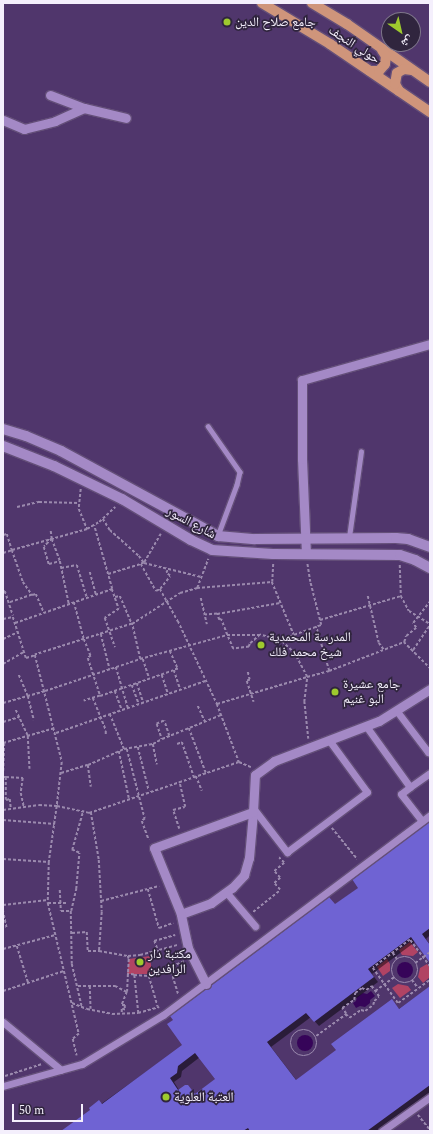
<!DOCTYPE html>
<html>
<head>
<meta charset="utf-8">
<style>
  body { margin:0 }
  #map { position:relative; width:433px; height:1134px; overflow:hidden; background:#50366c; font-family:Spectral,"Noto Naskh Arabic",serif }
  div>[style] { position:absolute }
  [style*='--x'] { left:calc(var(--x)*1px); top:calc(var(--y)*1px); width:calc(var(--w)*1px); rotate:calc(var(--a)*1deg) }
  .green>* { inset:0; background:#b14364 }
  .water>* { inset:0; background:#360459 }
  .round { border-radius:50% }
  .shadow>* { inset:0; background:#0007 }
  .building>* { inset:0; background:#6f63d3 }
  .path>* { height:1.5px; margin-top:-0.75px; transform-origin:0; background:repeating-linear-gradient(90deg,#9b8aae 0 3px,transparent 0 5px) }
  .path>.ring { margin:-0.75px; padding:0; box-sizing:content-box; background:none; border:1.5px solid #9b8aae; border-radius:50% }
  .roads { filter:drop-shadow(1px 0 #644f79) drop-shadow(-1px 0 #644f79) drop-shadow(0 1px #644f79) drop-shadow(0 -1px #644f79) }
  .service>* { height:4.5px; margin:-2.25px; padding:0 2.25px; transform-origin:2.25px; border-radius:2.25px; background:#a489c6 }
  .pedestrian>* { height:7px; margin:-3.5px; padding:0 3.5px; transform-origin:3.5px; border-radius:3.5px; background:#a489c6 }
  .minor>* { height:9px; margin:-4.5px; padding:0 4.5px; transform-origin:4.5px; border-radius:4.5px; background:#a489c6 }
  .secondary>* { height:10px; margin:-5px; padding:0 5px; transform-origin:5px; border-radius:5px; background:#a489c6 }
  .primary>* { height:10px; margin:-5px; padding:0 5px; transform-origin:5px; border-radius:5px; background:#cf957b }
  .dots>* { width:11px; height:11px; translate:-50% -50%; box-sizing:border-box; border:2px solid #30253e; border-radius:50% }
  span { translate:-50% -50%; white-space:nowrap; text-align:center; line-height:1.15; -webkit-text-stroke:3.5px #30253e; paint-order:stroke }
  .poi-label { font-size:13px; color:#f4effc }
  .left { translate:0 -50%; text-align:left }
  .street-label { font-size:13px; color:#f4effc }
  .frame { position:absolute; inset:0; border:4px solid #f4effc; pointer-events:none }
  .north { position:absolute; left:381px; top:12px; width:40px; height:40px; box-sizing:border-box; background:#30253e; border:1px solid #7e768a; border-radius:50%; rotate:146deg; font-size:11px; font-weight:700; line-height:16px; text-align:center; color:#f4effc }
  .north::after { content:''; display:block; margin:auto; width:14px; height:18px; background:#9eca2e; clip-path:polygon(50% 0,100% 100%,50% 72%,0 100%) }
  .scale { position:absolute; left:12px; top:1104px; width:71px; height:18px; box-sizing:border-box; border:2px solid #f4effc; border-top:0; padding-left:5px; font-size:12px; line-height:14px; white-space:nowrap; color:#f4effc; -webkit-text-stroke:3px #30253e; paint-order:stroke }
</style>
</head>
<body>
<div id="map">
  <div class="green">
    <div style="clip-path:polygon(410px 942px,418px 952px,413px 956px,402px 955px,399px 950px)"></div>
    <div style="clip-path:polygon(150px 956px,152px 974px,127px 974px,129px 959px)"></div>
    <div style="clip-path:polygon(387px 959px,390px 964px,390px 971px,383px 976px,377px 967px)"></div>
    <div style="clip-path:polygon(427px 964px,430px 968px,430px 977px,423px 983px,418px 977px,420px 968px)"></div>
    <div style="clip-path:polygon(398px 984px,408px 986px,411px 990px,400px 998px,392px 988px)"></div>
  </div>
  <div class="water">
    <div class="round" style="left:397px;top:962px;width:16px;height:16px"></div>
    <div style="clip-path:polygon(371px 991px,375px 996px,370px 1000px,370px 1003px,365px 1007px,360px 1006px,356px 1008px,353px 1003px,356px 1001px,357px 997px,363px 993px,367px 994px)"></div>
    <div class="round" style="left:297px;top:1035px;width:16px;height:16px"></div>
  </div>
  <div class="shadow">
    <div style="clip-path:polygon(evenodd,430px 821px,430px 935px,426px 939px,430px 945px,430px 962px,415px 942px,372px 974px,378px 982px,319px 1026px,311px 1017px,271px 1047px,297px 1081px,430px 987px,430px 1093px,378px 1131px,63px 1131px,184px 1045px,210px 990px,359px 888px,354px 880px,430px 821px,200px 1057px,216px 1079px,195px 1095px,179px 1090px,174px 1082px,181px 1077px,182px 1071px,200px 1057px)"></div>
  </div>
  <div class="building">
    <div style="clip-path:polygon(evenodd,430px 821px,430px 928px,422px 934px,430px 945px,430px 963px,411px 937px,368px 969px,374px 977px,314px 1022px,306px 1013px,267px 1042px,296px 1080px,336px 1050px,331px 1044px,392px 999px,399px 1009px,430px 986px,430px 1085px,367px 1131px,250px 1131px,248px 1128px,243px 1131px,61px 1131px,90px 1110px,89px 1108px,99px 1100px,102px 1104px,182px 1045px,167px 1024px,173px 1020px,170px 1016px,205px 990px,209px 989px,212px 985px,329px 897px,335px 904px,358px 888px,352px 879px,430px 821px,195px 1053px,215px 1079px,195px 1094px,188px 1085px,185px 1085px,178px 1090px,170px 1078px,177px 1073px,178px 1066px,195px 1053px)"></div>
  </div>
  <div class="path">
    <div style="--x:81;--y:489;--w:20;--a:96"></div>
    <div style="--x:79;--y:509;--w:22;--a:68"></div>
    <div style="--x:17;--y:507;--w:23;--a:-13"></div>
    <div style="--x:39;--y:502;--w:40;--a:1.4"></div>
    <div style="--x:103;--y:519;--w:13;--a:58"></div>
    <div style="--x:110;--y:530;--w:39;--a:42"></div>
    <div style="--x:139;--y:556;--w:9;--a:54"></div>
    <div style="--x:144;--y:563;--w:59;--a:13.8"></div>
    <div style="--x:51;--y:531;--w:8;--a:83"></div>
    <div style="--x:52;--y:539;--w:11;--a:135"></div>
    <div style="--x:44;--y:547;--w:18;--a:74"></div>
    <div style="--x:49;--y:564;--w:11;--a:-15"></div>
    <div style="--x:60;--y:561;--w:44;--a:78.2"></div>
    <div style="--x:161;--y:534;--w:34;--a:120"></div>
    <div style="--x:144;--y:563;--w:3;--a:162"></div>
    <div style="--x:141;--y:564;--w:31;--a:61"></div>
    <div style="--x:156;--y:591;--w:4;--a:-27"></div>
    <div style="--x:160;--y:589;--w:37;--a:61"></div>
    <div style="--x:178;--y:621;--w:92;--a:64.8"></div>
    <div style="--x:217;--y:704;--w:94;--a:-16.7"></div>
    <div style="--x:307;--y:677;--w:26;--a:-118"></div>
    <div style="--x:295;--y:654;--w:21;--a:-137"></div>
    <div style="--x:280;--y:640;--w:21;--a:-166"></div>
    <div style="--x:3;--y:535;--w:4;--a:-14"></div>
    <div style="--x:7;--y:534;--w:17;--a:73"></div>
    <div style="--x:12;--y:550;--w:78;--a:-15.6"></div>
    <div style="--x:87;--y:529;--w:14;--a:-30"></div>
    <div style="--x:99;--y:522;--w:22;--a:-43"></div>
    <div style="--x:52;--y:539;--w:23;--a:70"></div>
    <div style="--x:3;--y:553;--w:9;--a:-18"></div>
    <div style="--x:12;--y:550;--w:34;--a:71"></div>
    <div style="--x:23;--y:582;--w:16;--a:55"></div>
    <div style="--x:32;--y:595;--w:24;--a:161"></div>
    <div style="--x:400;--y:565;--w:31;--a:88"></div>
    <div style="--x:401;--y:596;--w:17;--a:62"></div>
    <div style="--x:409;--y:611;--w:25;--a:32"></div>
    <div style="--x:61;--y:568;--w:16;--a:-11"></div>
    <div style="--x:77;--y:565;--w:34;--a:73"></div>
    <div style="--x:90;--y:572;--w:24;--a:75"></div>
    <div style="--x:108;--y:574;--w:34;--a:-17"></div>
    <div style="--x:272;--y:582;--w:18;--a:-87"></div>
    <div style="--x:197;--y:588;--w:75;--a:-4.6"></div>
    <div style="--x:272;--y:582;--w:57;--a:67.5"></div>
    <div style="--x:112;--y:589;--w:21;--a:71"></div>
    <div style="--x:119;--y:609;--w:17;--a:147"></div>
    <div style="--x:105;--y:618;--w:31;--a:71"></div>
    <div style="--x:160;--y:589;--w:16;--a:-52"></div>
    <div style="--x:170;--y:576;--w:5;--a:-143"></div>
    <div style="--x:166;--y:573;--w:4;--a:-63"></div>
    <div style="--x:3;--y:593;--w:3;--a:-45"></div>
    <div style="--x:5;--y:591;--w:26;--a:72"></div>
    <div style="--x:32;--y:595;--w:4;--a:-14"></div>
    <div style="--x:36;--y:594;--w:21;--a:67"></div>
    <div style="--x:368;--y:596;--w:48;--a:76.8"></div>
    <div style="--x:379;--y:643;--w:9;--a:54"></div>
    <div style="--x:115;--y:597;--w:5;--a:-11"></div>
    <div style="--x:120;--y:596;--w:30;--a:67"></div>
    <div style="--x:132;--y:624;--w:57;--a:-32.9"></div>
    <div style="--x:180;--y:593;--w:18;--a:-16"></div>
    <div style="--x:197;--y:588;--w:31;--a:-69"></div>
    <div style="--x:201;--y:598;--w:27;--a:77"></div>
    <div style="--x:74;--y:602;--w:38;--a:75"></div>
    <div style="--x:84;--y:639;--w:18;--a:68"></div>
    <div style="--x:91;--y:656;--w:4;--a:146"></div>
    <div style="--x:88;--y:658;--w:40;--a:72"></div>
    <div style="--x:100;--y:696;--w:17;--a:163"></div>
    <div style="--x:217;--y:614;--w:64;--a:-9.9"></div>
    <div style="--x:3;--y:619;--w:10;--a:-11"></div>
    <div style="--x:13;--y:617;--w:43;--a:72.4"></div>
    <div style="--x:26;--y:658;--w:9;--a:-18"></div>
    <div style="--x:35;--y:655;--w:110;--a:75.8"></div>
    <div style="--x:62;--y:762;--w:44;--a:96.5"></div>
    <div style="--x:57;--y:806;--w:33;--a:12"></div>
    <div style="--x:89;--y:813;--w:158;--a:-18.8"></div>
    <div style="--x:320;--y:620;--w:84;--a:-16.5"></div>
    <div style="--x:15;--y:623;--w:103;--a:-19.3"></div>
    <div style="--x:112;--y:589;--w:66;--a:-105.9"></div>
    <div style="--x:101;--y:634;--w:36;--a:76"></div>
    <div style="--x:3;--y:639;--w:17;--a:-25"></div>
    <div style="--x:280;--y:640;--w:44;--a:-20.1"></div>
    <div style="--x:321;--y:625;--w:44;--a:-104.3"></div>
    <div style="--x:310;--y:582;--w:19;--a:-99"></div>
    <div style="--x:404;--y:642;--w:6;--a:-72"></div>
    <div style="--x:406;--y:636;--w:13;--a:-39"></div>
    <div style="--x:416;--y:628;--w:6;--a:-121"></div>
    <div style="--x:413;--y:623;--w:28;--a:-52"></div>
    <div style="--x:413;--y:650;--w:30;--a:-56"></div>
    <div style="--x:170;--y:651;--w:20;--a:66"></div>
    <div style="--x:178;--y:669;--w:4;--a:166"></div>
    <div style="--x:174;--y:670;--w:20;--a:72"></div>
    <div style="--x:140;--y:659;--w:90;--a:-15.4"></div>
    <div style="--x:227;--y:635;--w:33;--a:0"></div>
    <div style="--x:260;--y:635;--w:13;--a:138"></div>
    <div style="--x:250;--y:644;--w:3;--a:108"></div>
    <div style="--x:249;--y:647;--w:16;--a:173"></div>
    <div style="--x:233;--y:649;--w:15;--a:-113"></div>
    <div style="--x:227;--y:635;--w:17;--a:-111"></div>
    <div style="--x:221;--y:619;--w:2;--a:153"></div>
    <div style="--x:219;--y:620;--w:6;--a:-108"></div>
    <div style="--x:217;--y:614;--w:12;--a:175"></div>
    <div style="--x:143;--y:659;--w:20;--a:72"></div>
    <div style="--x:3;--y:664;--w:24;--a:-30"></div>
    <div style="--x:116;--y:667;--w:43;--a:73.7"></div>
    <div style="--x:329;--y:671;--w:80;--a:-21.1"></div>
    <div style="--x:404;--y:642;--w:37;--a:45"></div>
    <div style="--x:248;--y:672;--w:8;--a:76"></div>
    <div style="--x:250;--y:680;--w:3;--a:162"></div>
    <div style="--x:247;--y:681;--w:22;--a:72"></div>
    <div style="--x:19;--y:675;--w:23;--a:67"></div>
    <div style="--x:28;--y:696;--w:25;--a:76"></div>
    <div style="--x:162;--y:675;--w:20;--a:72"></div>
    <div style="--x:137;--y:683;--w:20;--a:72"></div>
    <div style="--x:132;--y:685;--w:20;--a:70"></div>
    <div style="--x:115;--y:691;--w:20;--a:70"></div>
    <div style="--x:100;--y:696;--w:78;--a:-19.4"></div>
    <div style="--x:93;--y:698;--w:35;--a:68"></div>
    <div style="--x:106;--y:731;--w:5;--a:90"></div>
    <div style="--x:3;--y:703;--w:44;--a:-15.9"></div>
    <div style="--x:45;--y:691;--w:100;--a:-18.6"></div>
    <div style="--x:140;--y:659;--w:36;--a:-103"></div>
    <div style="--x:132;--y:624;--w:102;--a:162.3"></div>
    <div style="--x:217;--y:704;--w:62;--a:69.2"></div>
    <div style="--x:239;--y:762;--w:13;--a:23"></div>
    <div style="--x:198;--y:706;--w:17;--a:66"></div>
    <div style="--x:16;--y:710;--w:29;--a:65"></div>
    <div style="--x:28;--y:736;--w:33;--a:87"></div>
    <div style="--x:110;--y:714;--w:38;--a:68"></div>
    <div style="--x:3;--y:722;--w:17;--a:-17"></div>
    <div style="--x:189;--y:728;--w:48;--a:69.3"></div>
    <div style="--x:56;--y:733;--w:158;--a:-19.2"></div>
    <div style="--x:169;--y:736;--w:16;--a:-108"></div>
    <div style="--x:164;--y:721;--w:8;--a:157"></div>
    <div style="--x:157;--y:724;--w:16;--a:72"></div>
    <div style="--x:162;--y:739;--w:64;--a:-22.1"></div>
    <div style="--x:308;--y:739;--w:37;--a:-96"></div>
    <div style="--x:304;--y:702;--w:25;--a:-83"></div>
    <div style="--x:307;--y:677;--w:23;--a:-15"></div>
    <div style="--x:329;--y:671;--w:46;--a:-106.5"></div>
    <div style="--x:3;--y:743;--w:54;--a:-16.1"></div>
    <div style="--x:153;--y:744;--w:10;--a:-29"></div>
    <div style="--x:177;--y:744;--w:5;--a:-22"></div>
    <div style="--x:182;--y:742;--w:37;--a:71"></div>
    <div style="--x:138;--y:747;--w:45;--a:76"></div>
    <div style="--x:127;--y:749;--w:72;--a:75.6"></div>
    <div style="--x:145;--y:819;--w:4;--a:146"></div>
    <div style="--x:142;--y:821;--w:20;--a:70"></div>
    <div style="--x:119;--y:751;--w:48;--a:78"></div>
    <div style="--x:88;--y:765;--w:39;--a:-24"></div>
    <div style="--x:124;--y:749;--w:29;--a:-10"></div>
    <div style="--x:153;--y:744;--w:21;--a:79"></div>
    <div style="--x:3;--y:771;--w:29;--a:-88"></div>
    <div style="--x:61;--y:773;--w:28;--a:-17"></div>
    <div style="--x:88;--y:765;--w:22;--a:82"></div>
    <div style="--x:196;--y:776;--w:16;--a:68"></div>
    <div style="--x:3;--y:777;--w:3;--a:0"></div>
    <div style="--x:6;--y:777;--w:23;--a:90"></div>
    <div style="--x:6;--y:800;--w:4;--a:-14"></div>
    <div style="--x:10;--y:799;--w:10;--a:84"></div>
    <div style="--x:6;--y:777;--w:17;--a:3"></div>
    <div style="--x:23;--y:778;--w:15;--a:98"></div>
    <div style="--x:21;--y:793;--w:14;--a:78"></div>
    <div style="--x:3;--y:810;--w:36;--a:-8"></div>
    <div style="--x:39;--y:805;--w:18;--a:3"></div>
    <div style="--x:57;--y:806;--w:57;--a:98.1"></div>
    <div style="--x:49;--y:862;--w:41;--a:91.4"></div>
    <div style="--x:48;--y:903;--w:135;--a:76.7"></div>
    <div style="--x:79;--y:1034;--w:8;--a:140"></div>
    <div style="--x:73;--y:1039;--w:17;--a:77"></div>
    <div style="--x:91;--y:812;--w:49;--a:80.5"></div>
    <div style="--x:99;--y:860;--w:52;--a:86.7"></div>
    <div style="--x:102;--y:912;--w:39;--a:94"></div>
    <div style="--x:99;--y:951;--w:29;--a:10"></div>
    <div style="--x:128;--y:956;--w:3;--a:72"></div>
    <div style="--x:129;--y:959;--w:33;--a:93"></div>
    <div style="--x:127;--y:992;--w:14;--a:111"></div>
    <div style="--x:122;--y:1005;--w:3;--a:0"></div>
    <div style="--x:125;--y:1005;--w:5;--a:90"></div>
    <div style="--x:125;--y:1010;--w:3;--a:-162"></div>
    <div style="--x:122;--y:1009;--w:4;--a:90"></div>
    <div style="--x:3;--y:820;--w:52;--a:4.4"></div>
    <div style="--x:332;--y:828;--w:40;--a:51"></div>
    <div style="--x:179;--y:829;--w:20;--a:-108"></div>
    <div style="--x:173;--y:810;--w:12;--a:-14"></div>
    <div style="--x:185;--y:807;--w:26;--a:-103"></div>
    <div style="--x:3;--y:859;--w:46;--a:3.7"></div>
    <div style="--x:148;--y:889;--w:41;--a:74.2"></div>
    <div style="--x:159;--y:928;--w:15;--a:-20"></div>
    <div style="--x:60;--y:890;--w:21;--a:87"></div>
    <div style="--x:61;--y:911;--w:10;--a:0"></div>
    <div style="--x:71;--y:911;--w:23;--a:-77"></div>
    <div style="--x:76;--y:889;--w:36;--a:-85"></div>
    <div style="--x:79;--y:853;--w:8;--a:-157"></div>
    <div style="--x:72;--y:850;--w:41;--a:-74.2"></div>
    <div style="--x:101;--y:901;--w:60;--a:-14.5"></div>
    <div style="--x:48;--y:903;--w:20;--a:0"></div>
    <div style="--x:3;--y:905;--w:45;--a:-6.3"></div>
    <div style="--x:3;--y:910;--w:19;--a:78"></div>
    <div style="--x:71;--y:911;--w:53;--a:88.9"></div>
    <div style="--x:72;--y:964;--w:44;--a:76.9"></div>
    <div style="--x:253;--y:912;--w:35;--a:-39"></div>
    <div style="--x:280;--y:890;--w:9;--a:-131"></div>
    <div style="--x:274;--y:883;--w:8;--a:-40"></div>
    <div style="--x:280;--y:878;--w:9;--a:-131"></div>
    <div style="--x:274;--y:871;--w:13;--a:-39"></div>
    <div style="--x:284;--y:863;--w:7;--a:-135"></div>
    <div style="--x:279;--y:858;--w:1;--a:-45"></div>
    <div style="--x:72;--y:933;--w:15;--a:-4"></div>
    <div style="--x:87;--y:932;--w:19;--a:87"></div>
    <div style="--x:88;--y:951;--w:11;--a:0"></div>
    <div style="--x:17;--y:946;--w:39;--a:73"></div>
    <div style="--x:3;--y:949;--w:54;--a:-15.1"></div>
    <div style="--x:393;--y:953;--w:7;--a:56"></div>
    <div style="--x:128;--y:956;--w:12;--a:-5"></div>
    <div style="--x:140;--y:955;--w:39;--a:-15"></div>
    <div class="ring" style="left:392px;top:957px;width:24.5px;height:24.5px"></div>
    <div style="--x:160;--y:958;--w:18;--a:-109"></div>
    <div style="--x:154;--y:941;--w:22;--a:-16"></div>
    <div style="--x:415;--y:963;--w:19;--a:-36"></div>
    <div style="--x:170;--y:967;--w:28;--a:73"></div>
    <div style="--x:430;--y:967;--w:34;--a:-127"></div>
    <div style="--x:410;--y:940;--w:46;--a:142.9"></div>
    <div style="--x:373;--y:968;--w:43;--a:54.5"></div>
    <div style="--x:398;--y:1003;--w:39;--a:-36"></div>
    <div style="--x:134;--y:975;--w:15;--a:4"></div>
    <div style="--x:149;--y:976;--w:32;--a:74"></div>
    <div style="--x:149;--y:976;--w:38;--a:-23"></div>
    <div style="--x:412;--y:980;--w:10;--a:53"></div>
    <div style="--x:78;--y:986;--w:37;--a:0"></div>
    <div style="--x:115;--y:986;--w:13;--a:27"></div>
    <div style="--x:90;--y:986;--w:23;--a:88"></div>
    <div style="--x:3;--y:991;--w:64;--a:-18.2"></div>
    <div style="--x:72;--y:1003;--w:16;--a:22"></div>
    <div style="--x:87;--y:1009;--w:25;--a:11"></div>
    <div style="--x:112;--y:1014;--w:26;--a:-2"></div>
    <div style="--x:138;--y:1013;--w:38;--a:-96"></div>
    <div style="--x:134;--y:975;--w:7;--a:-172"></div>
    <div style="--x:138;--y:1013;--w:22;--a:-16"></div>
    <div style="--x:346;--y:1014;--w:7;--a:-124"></div>
    <div style="--x:342;--y:1008;--w:14;--a:-34"></div>
    <div style="--x:354;--y:1000;--w:7;--a:-82"></div>
    <div style="--x:355;--y:993;--w:9;--a:-36"></div>
    <div style="--x:362;--y:988;--w:4;--a:27"></div>
    <div style="--x:366;--y:990;--w:7;--a:-34"></div>
    <div style="--x:372;--y:986;--w:6;--a:59"></div>
    <div class="ring" style="left:291px;top:1030px;width:24.5px;height:24.5px"></div>
    <div style="--x:316;--y:1036;--w:37;--a:-36"></div>
    <div style="--x:346;--y:1014;--w:5;--a:53"></div>
    <div style="--x:349;--y:1018;--w:14;--a:-34"></div>
    <div style="--x:361;--y:1010;--w:4;--a:14"></div>
    <div style="--x:365;--y:1011;--w:10;--a:-37"></div>
    <div style="--x:373;--y:1005;--w:4;--a:-76"></div>
    <div style="--x:374;--y:1001;--w:6;--a:-39"></div>
    <div style="--x:379;--y:997;--w:7;--a:-124"></div>
    <div style="--x:375;--y:991;--w:24;--a:-36"></div>
    <div style="--x:5;--y:1076;--w:38;--a:-18"></div>
    <div style="--x:418;--y:1115;--w:19;--a:51"></div>
  </div>
  <div class="roads">
    <div class="service">
      <div style="--x:208;--y:426;--w:56;--a:55.2"></div>
      <div style="--x:240;--y:472;--w:13;--a:103"></div>
      <div style="--x:237;--y:485;--w:54;--a:110.4"></div>
      <div style="--x:349;--y:537;--w:86;--a:-82"></div>
    </div>
    <div class="pedestrian">
      <div style="--x:396;--y:710;--w:53;--a:52.7"></div>
      <div style="--x:428;--y:752;--w:2;--a:-27"></div>
      <div style="--x:366;--y:726;--w:75;--a:54.2"></div>
      <div style="--x:410;--y:787;--w:24;--a:-35"></div>
      <div style="--x:410;--y:787;--w:11;--a:142"></div>
      <div style="--x:401;--y:794;--w:34;--a:52"></div>
      <div style="--x:253;--y:808;--w:56;--a:52.3"></div>
      <div style="--x:287;--y:852;--w:100;--a:-36.9"></div>
      <div style="--x:367;--y:792;--w:64;--a:-126.2"></div>
      <div style="--x:226;--y:892;--w:45;--a:49.5"></div>
      <div style="--x:3;--y:1022;--w:75;--a:39.6"></div>
      <div style="--x:3;--y:1086;--w:82;--a:-15.6"></div>
      <div style="--x:82;--y:1064;--w:95;--a:-31.2"></div>
      <div style="--x:163;--y:1015;--w:334;--a:-36.8"></div>
      <div style="--x:382;--y:1131;--w:59;--a:-35.3"></div>
    </div>
    <div class="minor">
      <div style="--x:50;--y:95;--w:36;--a:21"></div>
      <div style="--x:3;--y:120;--w:23;--a:23"></div>
      <div style="--x:24;--y:129;--w:32;--a:-14"></div>
      <div style="--x:55;--y:121;--w:32;--a:-24"></div>
      <div style="--x:84;--y:108;--w:43;--a:13.4"></div>
      <div style="--x:306;--y:554;--w:95;--a:-92.4"></div>
      <div style="--x:302;--y:459;--w:79;--a:-90"></div>
      <div style="--x:302;--y:380;--w:133;--a:-15.7"></div>
      <div style="--x:181;--y:914;--w:32;--a:-20"></div>
      <div style="--x:211;--y:903;--w:26;--a:-36"></div>
      <div style="--x:232;--y:888;--w:18;--a:-47"></div>
      <div style="--x:244;--y:875;--w:18;--a:-74"></div>
      <div style="--x:249;--y:858;--w:46;--a:-85"></div>
      <div style="--x:206;--y:984;--w:40;--a:-116.6"></div>
      <div style="--x:188;--y:948;--w:35;--a:-102"></div>
      <div style="--x:181;--y:914;--w:71;--a:-112.2"></div>
      <div style="--x:154;--y:848;--w:105;--a:-20"></div>
      <div style="--x:253;--y:812;--w:37;--a:-87"></div>
      <div style="--x:255;--y:775;--w:24;--a:-36"></div>
      <div style="--x:274;--y:761;--w:112;--a:-20.9"></div>
      <div style="--x:379;--y:721;--w:60;--a:-32.1"></div>
    </div>
    <div class="secondary">
      <div style="--x:3;--y:429;--w:24;--a:17"></div>
      <div style="--x:26;--y:436;--w:38;--a:23"></div>
      <div style="--x:61;--y:451;--w:179;--a:28.4"></div>
      <div style="--x:218;--y:536;--w:37;--a:5"></div>
      <div style="--x:255;--y:539;--w:141;--a:-0.4"></div>
      <div style="--x:396;--y:538;--w:12;--a:5"></div>
      <div style="--x:408;--y:539;--w:23;--a:20"></div>
      <div style="--x:3;--y:446;--w:55;--a:21.4"></div>
      <div style="--x:54;--y:466;--w:76;--a:25.9"></div>
      <div style="--x:122;--y:499;--w:80;--a:30.7"></div>
      <div style="--x:191;--y:540;--w:23;--a:25"></div>
      <div style="--x:212;--y:550;--w:61;--a:3.8"></div>
      <div style="--x:273;--y:554;--w:127;--a:0.5"></div>
      <div style="--x:400;--y:555;--w:16;--a:18"></div>
      <div style="--x:415;--y:560;--w:17;--a:28"></div>
    </div>
    <div class="primary">
      <div style="--x:262;--y:3;--w:79;--a:31.1"></div>
      <div style="--x:330;--y:44;--w:121;--a:34.2"></div>
      <div style="--x:312;--y:3;--w:41;--a:31"></div>
      <div style="--x:347;--y:24;--w:101;--a:34.9"></div>
      <div style="--x:370;--y:71;--w:9;--a:0"></div>
      <div style="--x:379;--y:71;--w:9;--a:-49"></div>
      <div style="--x:385;--y:64;--w:8;--a:-83"></div>
      <div style="--x:386;--y:56;--w:7;--a:-124"></div>
      <div style="--x:399;--y:91;--w:8;--a:-120"></div>
      <div style="--x:395;--y:84;--w:11;--a:-80"></div>
      <div style="--x:397;--y:73;--w:8;--a:-30"></div>
      <div style="--x:404;--y:69;--w:8;--a:7"></div>
    </div>
  </div>
  <div class="dots">
    <div style="left:227px;top:22px;background:#9eca2e"></div>
    <div style="left:261px;top:645px;background:#9eca2e"></div>
    <div style="left:335px;top:692px;background:#9eca2e"></div>
    <div style="left:140px;top:962px;background:#9eca2e"></div>
    <div style="left:166px;top:1097px;background:#9eca2e"></div>
  </div>
  <div class="poi-label">
    <span class="left" style="left:235px;top:22px">جامع صلاح الدين</span>
    <span class="left" style="left:269px;top:645px">المدرسة المحمدية<br>شيخ محمد فلك</span>
    <span class="left" style="left:343px;top:692px">جامع عشيرة<br>البو غنيم</span>
    <span class="left" style="left:148px;top:962px">مكتبة دار<br>الرافدين</span>
    <span class="left" style="left:174px;top:1097px">العتبة العلوية</span>
  </div>
  <div class="street-label">
    <span style="left:354px;top:45px;rotate:33deg">حولي النجف</span>
    <span style="left:191px;top:523px;rotate:28deg">شارع السور</span>
  </div>
  <div class="frame"></div>
  <div class="north">ش</div>
  <div class="scale">50 m</div>
</div>
</body>
</html>
